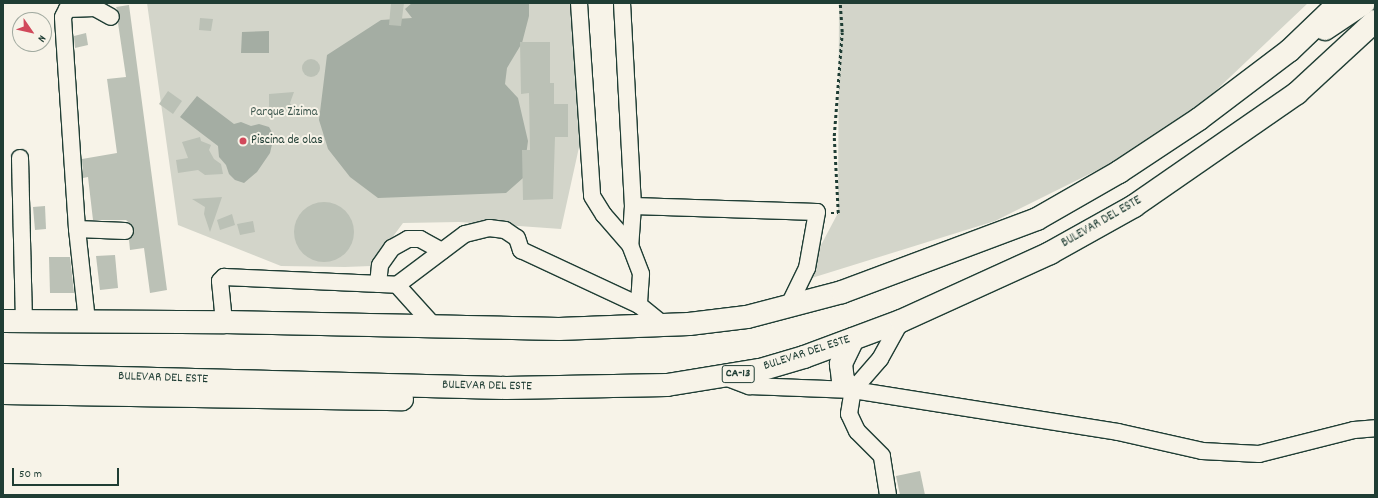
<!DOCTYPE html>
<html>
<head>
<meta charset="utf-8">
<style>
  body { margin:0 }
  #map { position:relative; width:1378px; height:498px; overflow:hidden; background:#f7f3e8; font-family:Dekko,sans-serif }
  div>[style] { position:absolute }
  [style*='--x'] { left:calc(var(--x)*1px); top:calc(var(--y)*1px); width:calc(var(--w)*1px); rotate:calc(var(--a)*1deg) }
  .green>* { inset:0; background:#d3d5ca }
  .water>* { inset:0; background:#a4ada3 }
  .building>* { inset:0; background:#bbc1b6 }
  .round { border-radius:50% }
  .path>* { height:2.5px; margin-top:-1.25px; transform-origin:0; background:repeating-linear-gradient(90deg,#1f3d34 0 3px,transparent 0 6px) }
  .roads { filter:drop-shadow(1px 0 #1f3d34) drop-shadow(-1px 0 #1f3d34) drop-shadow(0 1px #1f3d34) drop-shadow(0 -1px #1f3d34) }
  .minor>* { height:16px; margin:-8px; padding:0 8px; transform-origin:8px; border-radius:8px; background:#f7f3e8 }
  .highway>* { height:22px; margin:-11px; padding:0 11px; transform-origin:11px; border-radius:11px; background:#f7f3e8 }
  .dots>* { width:11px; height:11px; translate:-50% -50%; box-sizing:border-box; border:2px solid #f7f3e8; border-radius:50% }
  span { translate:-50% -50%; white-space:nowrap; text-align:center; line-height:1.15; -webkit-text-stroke:4px #f7f3e8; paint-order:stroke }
  .shield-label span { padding:1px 3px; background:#f7f3e8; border:1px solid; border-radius:3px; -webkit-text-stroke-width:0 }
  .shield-label { font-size:12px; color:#1f3d34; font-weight:700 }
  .park-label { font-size:13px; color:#435b52 }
  .poi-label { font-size:13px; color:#1f3d34 }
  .left { translate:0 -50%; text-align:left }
  .street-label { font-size:13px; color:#1f3d34 }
  .frame { position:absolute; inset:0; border:4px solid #1f3d34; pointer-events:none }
  .north { position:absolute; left:12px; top:12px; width:40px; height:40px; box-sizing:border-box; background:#f7f3e8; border:1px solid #a1aaa0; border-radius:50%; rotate:124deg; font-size:11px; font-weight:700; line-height:16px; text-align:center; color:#1f3d34 }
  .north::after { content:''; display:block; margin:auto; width:14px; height:18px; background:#d1495b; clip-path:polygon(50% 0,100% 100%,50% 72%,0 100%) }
  .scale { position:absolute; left:12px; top:468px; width:107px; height:18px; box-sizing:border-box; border:2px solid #1f3d34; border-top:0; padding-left:5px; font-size:12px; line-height:14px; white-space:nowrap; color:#1f3d34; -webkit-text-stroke:3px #f7f3e8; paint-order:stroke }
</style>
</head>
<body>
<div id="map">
  <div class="green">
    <div style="clip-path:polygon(147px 3px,576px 3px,587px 111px,561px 229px,459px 222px,403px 223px,371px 266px,345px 267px,281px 266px,178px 225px)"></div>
    <div style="clip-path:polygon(839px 3px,1308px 3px,1170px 134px,995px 221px,802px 281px,838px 213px)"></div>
  </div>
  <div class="water">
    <div style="clip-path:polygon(412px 3px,529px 3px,529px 16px,522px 43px,507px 68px,505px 84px,518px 98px,528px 141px,523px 178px,506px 193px,378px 198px,350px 177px,328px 149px,319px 120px,327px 55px,381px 20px,412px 18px,405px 9px)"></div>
    <div style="clip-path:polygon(269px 31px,269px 53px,241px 53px,242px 32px)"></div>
    <div style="clip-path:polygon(197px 96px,234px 124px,241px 122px,251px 126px,259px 124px,269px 127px,274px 136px,270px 153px,257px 172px,244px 183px,235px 180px,229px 174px,226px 165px,219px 157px,218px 146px,180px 117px)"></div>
  </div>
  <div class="building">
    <div style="clip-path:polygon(391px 3px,404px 3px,401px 26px,389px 25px)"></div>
    <div style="clip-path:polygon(129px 5px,167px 290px,150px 293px,144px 248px,130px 250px,129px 240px,133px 236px,133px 226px,126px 220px,93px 220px,88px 177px,83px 178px,82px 159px,117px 153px,107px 79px,126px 77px,118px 23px,120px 17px,116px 7px)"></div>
    <div style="clip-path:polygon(200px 18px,213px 19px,211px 31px,199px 30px)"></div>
    <div style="clip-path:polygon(86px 33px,88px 45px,75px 48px,74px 36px)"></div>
    <div style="clip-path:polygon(520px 42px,550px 42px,550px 83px,554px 83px,554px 104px,568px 104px,568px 137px,555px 137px,553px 199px,523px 200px,522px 150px,530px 150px,529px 93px,521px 94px)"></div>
    <div class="round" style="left:302px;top:59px;width:18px;height:18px"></div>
    <div style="clip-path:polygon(168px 91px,182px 101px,173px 114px,159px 104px)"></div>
    <div style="clip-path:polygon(294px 92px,290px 103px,296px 113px,282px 108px,269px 108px,269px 94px)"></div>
    <div style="clip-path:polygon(200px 137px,201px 141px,211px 145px,209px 150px,214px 159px,221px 164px,223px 174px,205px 175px,198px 170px,178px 173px,176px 160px,188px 158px,182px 142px)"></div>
    <div style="clip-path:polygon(222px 197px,210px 232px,204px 214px,205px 207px,192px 199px)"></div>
    <div class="round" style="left:294px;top:202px;width:60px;height:60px"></div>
    <div style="clip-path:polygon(45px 206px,46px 229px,35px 230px,33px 207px)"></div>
    <div style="clip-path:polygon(232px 214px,235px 225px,220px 230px,217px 220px)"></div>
    <div style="clip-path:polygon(253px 221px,255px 232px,240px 235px,237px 224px)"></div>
    <div style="clip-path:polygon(115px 255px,118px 288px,100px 290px,96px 256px)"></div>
    <div style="clip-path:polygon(49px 257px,70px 257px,74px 293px,50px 293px)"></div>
    <div style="clip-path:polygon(920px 471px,925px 495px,900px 495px,896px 476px)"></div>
  </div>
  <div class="path">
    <div style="--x:831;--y:213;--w:7;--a:0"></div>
    <div style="--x:838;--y:213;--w:77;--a:-93"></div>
    <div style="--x:834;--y:136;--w:104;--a:-85.6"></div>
    <div style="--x:842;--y:32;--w:29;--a:-94"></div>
  </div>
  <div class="roads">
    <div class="minor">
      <div style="--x:579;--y:3;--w:193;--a:86.1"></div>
      <div style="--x:592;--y:196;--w:22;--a:58"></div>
      <div style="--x:604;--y:215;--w:40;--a:49"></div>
      <div style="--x:630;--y:245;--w:31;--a:69"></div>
      <div style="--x:641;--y:274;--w:31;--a:94"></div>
      <div style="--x:639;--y:305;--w:33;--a:39"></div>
      <div style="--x:622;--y:3;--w:203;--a:86.9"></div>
      <div style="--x:633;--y:206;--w:39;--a:94"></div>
      <div style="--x:20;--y:158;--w:163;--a:88.6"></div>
      <div style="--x:633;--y:206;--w:184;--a:1.9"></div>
      <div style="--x:817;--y:212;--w:57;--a:100.1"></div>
      <div style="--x:807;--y:268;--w:43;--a:116"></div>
      <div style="--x:77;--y:229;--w:48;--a:2.4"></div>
      <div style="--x:378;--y:284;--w:19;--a:-84"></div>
      <div style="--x:380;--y:265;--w:21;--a:-55"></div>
      <div style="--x:392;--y:248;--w:18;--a:-29"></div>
      <div style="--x:408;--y:239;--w:12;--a:0"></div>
      <div style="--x:420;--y:239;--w:25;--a:29"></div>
      <div style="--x:397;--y:285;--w:55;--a:47.9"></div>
      <div style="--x:87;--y:321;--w:93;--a:-96.2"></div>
      <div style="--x:77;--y:229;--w:212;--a:-93.8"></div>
      <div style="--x:63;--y:17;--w:9;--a:-63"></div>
      <div style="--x:67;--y:9;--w:28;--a:-2"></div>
      <div style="--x:95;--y:8;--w:18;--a:29"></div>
      <div style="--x:224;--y:322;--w:41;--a:-95.6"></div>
      <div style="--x:220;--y:281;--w:6;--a:-45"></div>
      <div style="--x:224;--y:277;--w:173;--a:2.6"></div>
      <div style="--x:397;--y:285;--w:85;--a:-36.9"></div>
      <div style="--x:465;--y:234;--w:25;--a:-14"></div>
      <div style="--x:489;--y:228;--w:16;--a:7"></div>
      <div style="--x:505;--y:230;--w:14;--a:34"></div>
      <div style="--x:517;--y:238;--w:13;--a:72"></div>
      <div style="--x:521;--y:250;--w:130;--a:25"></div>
      <div style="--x:725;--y:377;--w:26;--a:21"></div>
      <div style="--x:749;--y:386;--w:104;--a:2.2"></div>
      <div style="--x:853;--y:390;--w:268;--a:9"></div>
      <div style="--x:1118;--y:432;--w:86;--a:12.7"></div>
      <div style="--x:1202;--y:451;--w:57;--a:3"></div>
      <div style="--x:1259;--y:454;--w:98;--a:-14.2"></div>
      <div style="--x:1354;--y:430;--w:21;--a:-5"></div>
      <div style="--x:888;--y:495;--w:39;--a:-99"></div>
      <div style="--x:882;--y:456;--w:35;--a:-135"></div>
      <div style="--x:857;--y:431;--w:19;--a:-115"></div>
      <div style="--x:849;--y:414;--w:24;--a:-81"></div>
      <div style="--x:853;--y:390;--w:41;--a:-48.9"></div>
      <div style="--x:880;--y:359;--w:43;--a:-61.1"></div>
    </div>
    <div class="highway">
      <div style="--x:1325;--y:29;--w:47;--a:-33.7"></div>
      <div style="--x:3;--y:321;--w:221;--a:0.3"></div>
      <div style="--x:224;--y:322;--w:335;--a:1.2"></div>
      <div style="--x:559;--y:329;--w:130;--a:-2.2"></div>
      <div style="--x:689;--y:324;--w:58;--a:-6.9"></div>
      <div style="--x:747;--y:317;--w:98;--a:-14.7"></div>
      <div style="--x:842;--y:292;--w:208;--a:-20.5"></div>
      <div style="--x:1037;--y:219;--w:95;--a:-29.8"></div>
      <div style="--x:1119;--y:172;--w:96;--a:-33.5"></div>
      <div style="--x:1199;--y:119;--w:113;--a:-37.1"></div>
      <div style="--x:1289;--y:51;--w:69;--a:-43.8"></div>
      <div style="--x:853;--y:339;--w:28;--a:116"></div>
      <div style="--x:841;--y:364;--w:17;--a:83"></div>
      <div style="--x:843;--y:381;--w:13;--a:42"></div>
      <div style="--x:3;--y:375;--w:503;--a:1.48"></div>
      <div style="--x:506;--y:388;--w:161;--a:-1.1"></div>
      <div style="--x:667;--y:385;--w:94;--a:-9.2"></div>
      <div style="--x:760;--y:370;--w:46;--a:-16.5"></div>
      <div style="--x:804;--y:357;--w:103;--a:-20.4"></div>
      <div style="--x:901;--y:321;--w:164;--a:-24.5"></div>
      <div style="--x:1050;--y:253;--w:96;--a:-29.2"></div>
      <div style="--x:1134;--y:206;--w:198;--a:-34.7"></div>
      <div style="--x:1297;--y:93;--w:106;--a:-42.7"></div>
      <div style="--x:3;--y:393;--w:399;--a:0.9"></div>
    </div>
  </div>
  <div class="dots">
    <div style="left:243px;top:141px;background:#d1495b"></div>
  </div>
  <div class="shield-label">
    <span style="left:738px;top:374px">CA-13</span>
  </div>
  <div class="park-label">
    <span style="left:284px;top:113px">Parque Zizima</span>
  </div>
  <div class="poi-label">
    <span class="left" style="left:251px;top:141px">Piscina de olas</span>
  </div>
  <div class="street-label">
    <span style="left:1102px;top:223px;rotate:-30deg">BULEVAR DEL ESTE</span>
    <span style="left:807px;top:354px;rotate:-18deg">BULEVAR DEL ESTE</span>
    <span style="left:163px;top:379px;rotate:2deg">BULEVAR DEL ESTE</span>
    <span style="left:487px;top:387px;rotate:1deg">BULEVAR DEL ESTE</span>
  </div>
  <div class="frame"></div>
  <div class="north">N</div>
  <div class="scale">50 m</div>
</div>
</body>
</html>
